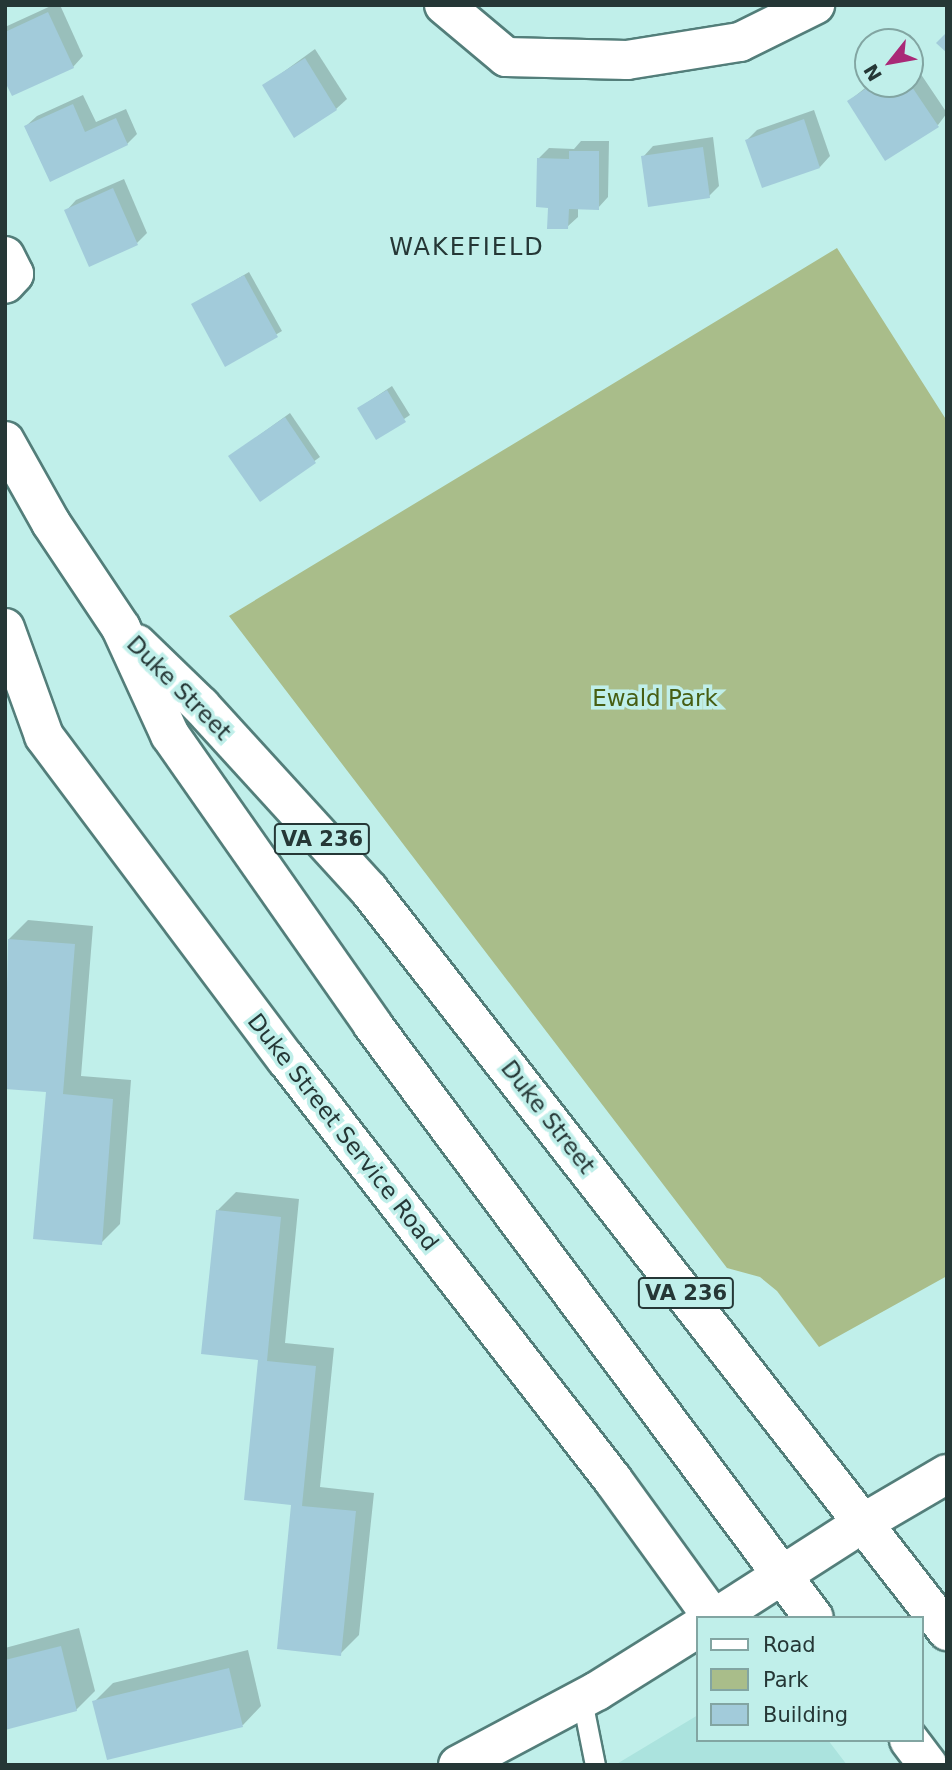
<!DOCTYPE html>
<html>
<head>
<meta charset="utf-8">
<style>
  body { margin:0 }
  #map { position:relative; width:952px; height:1770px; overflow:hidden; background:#c0efea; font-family:"DejaVu Sans",sans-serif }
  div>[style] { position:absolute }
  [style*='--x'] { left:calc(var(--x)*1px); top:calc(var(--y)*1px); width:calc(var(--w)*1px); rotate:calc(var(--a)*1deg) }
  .built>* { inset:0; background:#abe3de }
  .green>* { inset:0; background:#a9bd8a }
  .shadow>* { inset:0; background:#0003 }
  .building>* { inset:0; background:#a2cbda }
  .roads { filter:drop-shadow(2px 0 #537e7a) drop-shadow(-2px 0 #537e7a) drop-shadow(0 2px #537e7a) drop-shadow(0 -2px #537e7a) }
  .service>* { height:19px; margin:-9.5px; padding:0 9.5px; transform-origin:9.5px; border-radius:9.5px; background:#fff }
  .minor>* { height:38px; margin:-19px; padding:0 19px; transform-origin:19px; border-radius:19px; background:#fff }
  .tertiary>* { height:38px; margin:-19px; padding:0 19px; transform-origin:19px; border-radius:19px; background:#fff }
  .primary>* { height:38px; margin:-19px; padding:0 19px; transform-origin:19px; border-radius:19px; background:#fff }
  span { translate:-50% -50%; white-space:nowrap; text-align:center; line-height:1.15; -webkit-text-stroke:7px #c0efea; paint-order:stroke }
  .shield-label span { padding:2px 5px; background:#c0efea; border:2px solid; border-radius:5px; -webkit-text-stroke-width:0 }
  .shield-label { font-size:21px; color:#253736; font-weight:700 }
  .street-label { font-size:23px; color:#253736 }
  .park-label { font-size:23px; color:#475e13 }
  .neighbourhood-label { font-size:24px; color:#253736; letter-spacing:2px }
  .frame { position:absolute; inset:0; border:7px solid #253736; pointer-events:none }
  .legend { position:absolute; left:696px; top:1616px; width:228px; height:126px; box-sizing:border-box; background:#c0efea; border:2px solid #82a5a2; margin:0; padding:9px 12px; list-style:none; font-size:21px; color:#253736 }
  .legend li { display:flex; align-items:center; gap:14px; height:35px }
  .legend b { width:35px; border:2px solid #82a5a2 }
  .north { position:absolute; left:854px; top:28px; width:70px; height:70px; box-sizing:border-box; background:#c0efea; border:2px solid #82a5a2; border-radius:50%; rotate:239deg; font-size:19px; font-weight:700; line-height:28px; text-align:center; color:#253736 }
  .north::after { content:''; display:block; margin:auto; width:24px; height:32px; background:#a92977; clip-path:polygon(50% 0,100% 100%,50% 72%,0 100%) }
</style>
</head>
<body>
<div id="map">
  <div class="built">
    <div style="clip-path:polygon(698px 1715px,698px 1740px,828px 1740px,847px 1765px,615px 1765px)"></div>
  </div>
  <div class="green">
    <div style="clip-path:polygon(837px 248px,947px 421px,947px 1276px,819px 1347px,777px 1291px,760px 1277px,727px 1268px,229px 616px)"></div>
  </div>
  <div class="shadow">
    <div style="clip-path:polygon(53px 5px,60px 5px,83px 56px,73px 67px,5px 78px,5px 27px)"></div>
    <div style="clip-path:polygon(315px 49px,347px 99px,336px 109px,264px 86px)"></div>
    <div style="clip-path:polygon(910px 58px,947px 113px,938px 125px,849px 101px,870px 84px,910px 84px)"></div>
    <div style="clip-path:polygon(83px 95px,96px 122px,126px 109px,137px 134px,127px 144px,26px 126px,37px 116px)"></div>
    <div style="clip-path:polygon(814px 110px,830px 156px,820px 167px,747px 140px,757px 130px)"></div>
    <div style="clip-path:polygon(713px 137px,719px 186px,709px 196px,643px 157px,653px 146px)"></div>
    <div style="clip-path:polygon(581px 141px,609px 141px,608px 197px,598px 208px,578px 208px,578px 217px,567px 227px,550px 206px,539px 158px,549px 148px,574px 149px)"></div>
    <div style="clip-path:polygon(124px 179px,147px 233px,137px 243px,66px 211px,76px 200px)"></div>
    <div style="clip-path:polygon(249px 272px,282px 331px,226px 364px,193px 305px)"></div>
    <div style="clip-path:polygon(392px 386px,410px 415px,377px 437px,359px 408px)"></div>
    <div style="clip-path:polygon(290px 413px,320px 457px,260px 500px,236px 452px)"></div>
    <div style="clip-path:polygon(28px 920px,93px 926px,81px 1076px,131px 1080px,120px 1224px,101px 1243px,47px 1091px,5px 1087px,9px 939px)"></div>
    <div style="clip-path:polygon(236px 1192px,299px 1199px,285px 1343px,334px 1348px,320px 1487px,374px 1493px,359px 1635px,340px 1654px,293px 1503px,260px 1358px,217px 1211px)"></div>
    <div style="clip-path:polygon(79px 1628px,95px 1691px,76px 1710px,5px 1728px,5px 1648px)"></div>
    <div style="clip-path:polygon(248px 1650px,261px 1706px,243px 1725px,94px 1702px,113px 1683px)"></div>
  </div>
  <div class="building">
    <div style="clip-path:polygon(48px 12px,74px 68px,12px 96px,5px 82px,5px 32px)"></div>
    <div style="clip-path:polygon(947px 32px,947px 53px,936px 43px)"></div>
    <div style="clip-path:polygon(305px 58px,337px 110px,294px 138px,262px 85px)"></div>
    <div style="clip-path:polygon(873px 84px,910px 84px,939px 127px,885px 161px,847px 101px)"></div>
    <div style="clip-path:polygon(73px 104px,85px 132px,116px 118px,128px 145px,50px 182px,24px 126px)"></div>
    <div style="clip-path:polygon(804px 119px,820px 168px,762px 188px,745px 140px)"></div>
    <div style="clip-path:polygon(703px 147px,710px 198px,648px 207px,641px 156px)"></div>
    <div style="clip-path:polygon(569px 151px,599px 151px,599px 210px,569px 209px,568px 229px,547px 229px,548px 208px,536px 207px,537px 158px,569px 159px)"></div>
    <div style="clip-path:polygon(113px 188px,138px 245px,89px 267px,64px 210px)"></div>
    <div style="clip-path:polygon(244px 275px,278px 337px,225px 367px,191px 304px)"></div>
    <div style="clip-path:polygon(387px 390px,406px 422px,376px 440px,357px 408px)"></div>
    <div style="clip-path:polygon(285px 417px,316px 463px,260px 502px,228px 456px)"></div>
    <div style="clip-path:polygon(8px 939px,75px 944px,63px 1094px,113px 1099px,102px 1245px,33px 1239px,46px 1092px,5px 1089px)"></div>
    <div style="clip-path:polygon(216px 1210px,281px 1217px,267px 1361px,316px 1366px,302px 1506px,356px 1511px,341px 1656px,277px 1649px,291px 1505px,244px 1500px,258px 1360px,201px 1354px)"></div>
    <div style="clip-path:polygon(61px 1646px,77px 1711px,5px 1730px,5px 1660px)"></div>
    <div style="clip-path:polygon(229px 1668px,243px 1727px,107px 1760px,92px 1701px)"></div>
  </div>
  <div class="roads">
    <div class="service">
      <div style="--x:582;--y:1700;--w:66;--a:78.7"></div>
    </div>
    <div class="minor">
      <div style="--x:444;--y:5;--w:81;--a:40"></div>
      <div style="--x:506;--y:57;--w:121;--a:1.4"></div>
      <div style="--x:627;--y:60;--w:114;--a:-9.1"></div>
      <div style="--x:740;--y:42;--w:84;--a:-26.3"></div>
      <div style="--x:5;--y:256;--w:20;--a:63"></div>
      <div style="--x:14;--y:274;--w:13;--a:132"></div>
      <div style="--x:5;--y:628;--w:115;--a:70.1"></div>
      <div style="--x:44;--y:736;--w:404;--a:53.2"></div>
      <div style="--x:286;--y:1059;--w:533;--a:52.16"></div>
      <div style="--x:613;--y:1480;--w:170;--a:54.1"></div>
      <div style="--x:863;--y:1523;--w:97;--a:-30.3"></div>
    </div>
    <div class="tertiary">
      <div style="--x:715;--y:1618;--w:176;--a:-32.7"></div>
      <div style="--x:458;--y:1765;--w:157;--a:-28"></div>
      <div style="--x:597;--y:1691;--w:119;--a:-32"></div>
    </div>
    <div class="primary">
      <div style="--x:5;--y:441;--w:94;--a:60.7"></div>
      <div style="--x:51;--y:523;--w:126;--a:56.3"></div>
      <div style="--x:121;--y:628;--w:118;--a:65.4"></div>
      <div style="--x:170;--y:735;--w:353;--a:55"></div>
      <div style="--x:372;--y:1024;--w:740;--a:53.35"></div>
      <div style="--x:137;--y:644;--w:89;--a:44.1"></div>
      <div style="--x:201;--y:706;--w:249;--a:47.6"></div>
      <div style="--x:369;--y:890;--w:940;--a:52.04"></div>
      <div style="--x:909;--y:1740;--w:31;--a:53"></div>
    </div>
  </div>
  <div class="shield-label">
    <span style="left:322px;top:839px">VA 236</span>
    <span style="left:686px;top:1293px">VA 236</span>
  </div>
  <div class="street-label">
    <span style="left:179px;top:688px;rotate:45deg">Duke Street</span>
    <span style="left:548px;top:1117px;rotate:52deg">Duke Street</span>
    <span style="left:343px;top:1132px;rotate:52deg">Duke Street Service Road</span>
  </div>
  <div class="park-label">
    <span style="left:655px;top:698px">Ewald Park</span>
  </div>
  <div class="neighbourhood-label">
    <span style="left:467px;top:248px">WAKEFIELD</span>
  </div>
  <div class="frame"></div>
  <ul class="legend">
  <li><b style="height:9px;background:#fff"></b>Road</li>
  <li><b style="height:19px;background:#a9bd8a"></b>Park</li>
  <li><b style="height:19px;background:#a2cbda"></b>Building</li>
  </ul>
  <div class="north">N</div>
</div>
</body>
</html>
